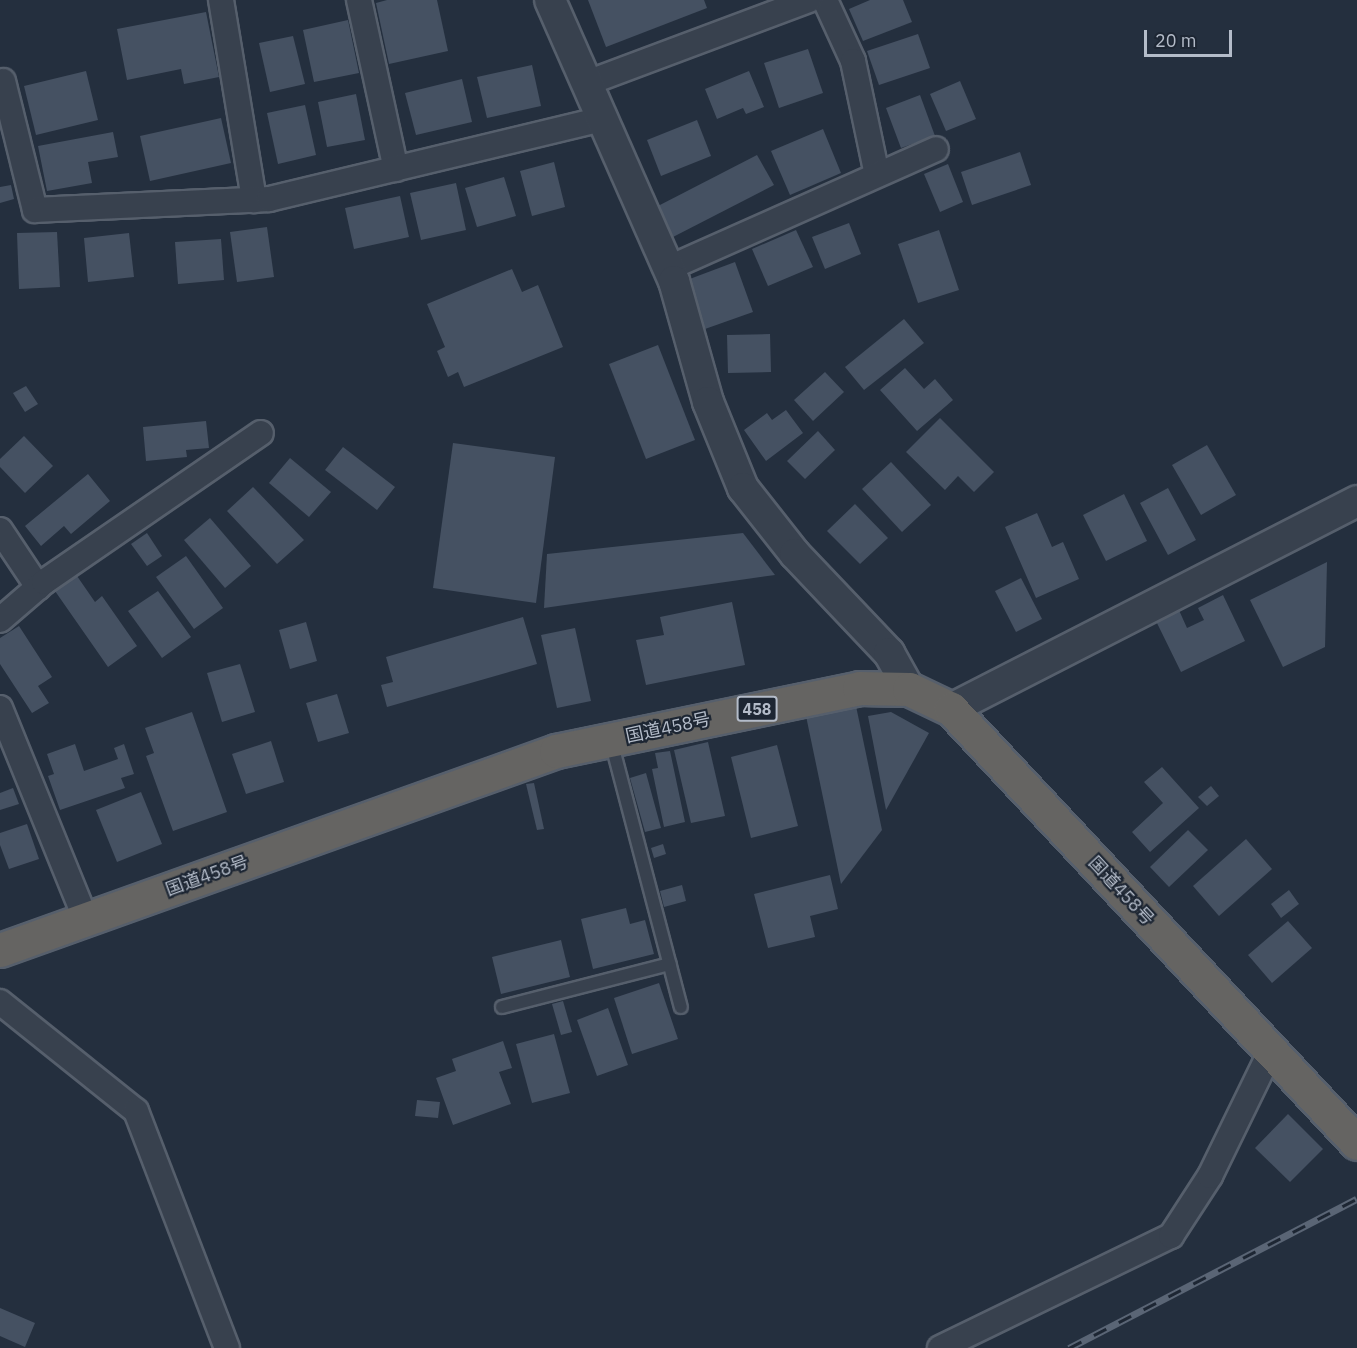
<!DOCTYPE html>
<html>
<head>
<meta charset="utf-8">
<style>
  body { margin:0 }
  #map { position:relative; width:1357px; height:1348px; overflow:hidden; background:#242f3e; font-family:"IBM Plex Sans","Noto Sans JP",sans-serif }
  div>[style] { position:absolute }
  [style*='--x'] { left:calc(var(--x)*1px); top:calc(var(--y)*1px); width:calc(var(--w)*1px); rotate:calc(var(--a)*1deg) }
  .building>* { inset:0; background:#455162 }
  .roads { filter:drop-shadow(2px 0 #565f6c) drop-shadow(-2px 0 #565f6c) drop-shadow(0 2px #565f6c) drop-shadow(0 -2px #565f6c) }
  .service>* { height:12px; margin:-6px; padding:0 6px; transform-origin:6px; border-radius:6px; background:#38414e }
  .minor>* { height:24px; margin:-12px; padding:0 12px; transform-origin:12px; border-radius:12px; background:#38414e }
  .tertiary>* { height:30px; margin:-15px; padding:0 15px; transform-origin:15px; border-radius:15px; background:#38414e }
  .trunk>* { height:33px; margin:-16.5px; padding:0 16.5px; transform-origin:16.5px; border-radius:16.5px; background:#656462 }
  .rail>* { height:7px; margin-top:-3.5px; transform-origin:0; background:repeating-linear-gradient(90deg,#1d2633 0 14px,#5a6575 0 28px); box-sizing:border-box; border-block:2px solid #5a6575 }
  span { translate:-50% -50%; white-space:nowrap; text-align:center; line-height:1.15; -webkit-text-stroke:4.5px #1d2633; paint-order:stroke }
  .shield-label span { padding:2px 4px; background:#1d2633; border:2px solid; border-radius:4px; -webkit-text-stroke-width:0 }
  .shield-label { font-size:16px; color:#b4bcc9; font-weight:700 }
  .street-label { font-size:18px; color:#b4bcc9 }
  .scale { position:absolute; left:1144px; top:30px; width:88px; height:27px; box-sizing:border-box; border:3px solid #b4bcc9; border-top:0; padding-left:8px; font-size:18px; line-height:21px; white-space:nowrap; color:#b4bcc9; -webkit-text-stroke:4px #1d2633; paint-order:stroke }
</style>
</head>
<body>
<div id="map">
  <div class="building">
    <div style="clip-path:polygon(387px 0,437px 0,448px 51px,389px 64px,376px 3px)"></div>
    <div style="clip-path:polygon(588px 0,704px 0,707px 8px,606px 47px)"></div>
    <div style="clip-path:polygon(870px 0,903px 0,912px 22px,863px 41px,849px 9px)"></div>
    <div style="clip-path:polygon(206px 12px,219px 77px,184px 84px,181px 69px,127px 80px,117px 29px)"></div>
    <div style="clip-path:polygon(348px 20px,359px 73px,314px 82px,303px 30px)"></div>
    <div style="clip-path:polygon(918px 34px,930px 68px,879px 85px,867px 51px)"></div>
    <div style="clip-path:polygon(293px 36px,305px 84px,270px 92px,259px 43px)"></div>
    <div style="clip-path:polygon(808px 49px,823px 93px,779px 108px,764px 63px)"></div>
    <div style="clip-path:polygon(532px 65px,541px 106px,487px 118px,477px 77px)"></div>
    <div style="clip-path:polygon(86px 71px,98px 120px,36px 135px,24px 86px)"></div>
    <div style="clip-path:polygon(749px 71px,764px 107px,746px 114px,743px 108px,717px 119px,705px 89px)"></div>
    <div style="clip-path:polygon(462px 79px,472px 122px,416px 135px,405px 93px)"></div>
    <div style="clip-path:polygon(960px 81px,976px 119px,946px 131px,930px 94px)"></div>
    <div style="clip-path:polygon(356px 94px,365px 140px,327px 147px,318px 102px)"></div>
    <div style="clip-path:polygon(920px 95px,935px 136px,901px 148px,886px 108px)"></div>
    <div style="clip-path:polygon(305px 105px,316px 155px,278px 164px,267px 113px)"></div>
    <div style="clip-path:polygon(221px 118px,231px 163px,150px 181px,140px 136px)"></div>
    <div style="clip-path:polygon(697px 120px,711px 156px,661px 176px,647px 140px)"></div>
    <div style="clip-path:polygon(823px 129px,841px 173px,790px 195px,771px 151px)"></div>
    <div style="clip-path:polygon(113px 132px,118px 157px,88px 162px,92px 183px,47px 191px,38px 146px)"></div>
    <div style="clip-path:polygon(1020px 152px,1031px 185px,972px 205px,961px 172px)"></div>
    <div style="clip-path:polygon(757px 155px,774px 185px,673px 237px,658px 206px)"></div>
    <div style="clip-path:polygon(554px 162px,565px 207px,532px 216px,520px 171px)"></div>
    <div style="clip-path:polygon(948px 164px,963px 202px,940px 212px,924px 174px)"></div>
    <div style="clip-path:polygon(504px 177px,516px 216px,477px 227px,465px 188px)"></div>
    <div style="clip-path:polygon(456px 183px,466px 230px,421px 240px,410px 193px)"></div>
    <div style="clip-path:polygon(11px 185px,14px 199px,0 203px,0 187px)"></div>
    <div style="clip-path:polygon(400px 196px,409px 237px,354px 249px,345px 208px)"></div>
    <div style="clip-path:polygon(849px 223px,861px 254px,825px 269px,812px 237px)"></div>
    <div style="clip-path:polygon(267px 227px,274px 277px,237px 282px,230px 232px)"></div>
    <div style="clip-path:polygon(796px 230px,813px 267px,768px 286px,752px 249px)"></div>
    <div style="clip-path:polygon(939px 230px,959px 290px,918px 303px,898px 244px)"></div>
    <div style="clip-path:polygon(57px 232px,60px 287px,19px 289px,17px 233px)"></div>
    <div style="clip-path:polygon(129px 233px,134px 277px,88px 282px,84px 238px)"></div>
    <div style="clip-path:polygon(221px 239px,224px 280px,178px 284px,175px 242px)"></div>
    <div style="clip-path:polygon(735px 262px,753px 312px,705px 329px,687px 280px)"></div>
    <div style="clip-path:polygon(512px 269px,522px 292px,538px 285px,563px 347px,464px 387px,458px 372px,448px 377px,437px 351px,445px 347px,427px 304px)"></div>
    <div style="clip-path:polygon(904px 319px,924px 343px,864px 390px,845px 367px)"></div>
    <div style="clip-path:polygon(770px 334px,771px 372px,728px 373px,727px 335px)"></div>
    <div style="clip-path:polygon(658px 345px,695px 440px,646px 459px,609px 364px)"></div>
    <div style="clip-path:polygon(905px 368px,924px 389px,935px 379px,953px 400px,917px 431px,880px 390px)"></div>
    <div style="clip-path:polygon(825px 372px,844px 392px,813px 421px,794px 400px)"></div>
    <div style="clip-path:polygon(26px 386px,38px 404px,25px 412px,13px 393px)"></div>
    <div style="clip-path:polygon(786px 410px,803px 433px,766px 461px,744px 430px,767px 413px,772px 420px)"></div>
    <div style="clip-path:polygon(940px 418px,994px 472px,974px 492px,958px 476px,945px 490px,906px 452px)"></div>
    <div style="clip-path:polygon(206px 421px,209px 448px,186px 450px,187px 457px,146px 461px,143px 427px)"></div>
    <div style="clip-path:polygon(818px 431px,835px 450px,805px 479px,787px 461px)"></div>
    <div style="clip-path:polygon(24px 436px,53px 466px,25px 493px,0 467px,0 459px)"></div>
    <div style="clip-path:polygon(453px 443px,555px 457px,536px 603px,433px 588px)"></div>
    <div style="clip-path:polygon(1207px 445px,1236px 495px,1201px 515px,1172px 465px)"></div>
    <div style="clip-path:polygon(343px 447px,395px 487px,377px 510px,325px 470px)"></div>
    <div style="clip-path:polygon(290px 458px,331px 492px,309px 517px,269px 483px)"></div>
    <div style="clip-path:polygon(891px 462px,931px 505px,902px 532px,862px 489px)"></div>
    <div style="clip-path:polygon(88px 474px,110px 501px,71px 534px,64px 526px,41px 546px,25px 526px)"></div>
    <div style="clip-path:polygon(253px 487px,304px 540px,277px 564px,227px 511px)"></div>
    <div style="clip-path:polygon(1168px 488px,1196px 540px,1168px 555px,1140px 503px)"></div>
    <div style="clip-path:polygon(1124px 494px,1147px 541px,1106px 561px,1083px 515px)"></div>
    <div style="clip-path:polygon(855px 504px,888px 538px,860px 564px,827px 531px)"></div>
    <div style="clip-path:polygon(1037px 513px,1052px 547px,1063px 542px,1079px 579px,1036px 598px,1005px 527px)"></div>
    <div style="clip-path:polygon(210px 518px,251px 566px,225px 588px,184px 540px)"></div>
    <div style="clip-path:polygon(147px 533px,162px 556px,147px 566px,131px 544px)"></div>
    <div style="clip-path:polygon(743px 533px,775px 575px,544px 608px,547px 554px)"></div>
    <div style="clip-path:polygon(186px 556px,223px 608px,194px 629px,156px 577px)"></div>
    <div style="clip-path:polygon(1327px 562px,1325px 647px,1283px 667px,1250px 600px)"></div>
    <div style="clip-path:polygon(77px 576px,95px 602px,102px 596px,137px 646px,108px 667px,55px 591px)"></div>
    <div style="clip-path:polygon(1021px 578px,1042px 619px,1016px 632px,995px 591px)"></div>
    <div style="clip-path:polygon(158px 591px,191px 637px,162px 658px,128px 611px)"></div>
    <div style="clip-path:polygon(1223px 595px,1245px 641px,1181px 672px,1155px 619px,1178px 608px,1187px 628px,1204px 620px,1198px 608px)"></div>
    <div style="clip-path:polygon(732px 602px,745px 665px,646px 685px,636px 640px,664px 635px,660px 617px)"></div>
    <div style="clip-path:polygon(523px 617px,537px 664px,387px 707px,381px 685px,393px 682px,386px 657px)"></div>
    <div style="clip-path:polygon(306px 622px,317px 661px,290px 669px,279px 630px)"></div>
    <div style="clip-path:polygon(19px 626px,52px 677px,38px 686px,49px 703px,32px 713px,0 664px,0 638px)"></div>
    <div style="clip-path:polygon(575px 628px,591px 701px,557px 708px,541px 635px)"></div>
    <div style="clip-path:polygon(240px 664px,255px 712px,222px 722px,207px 673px)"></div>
    <div style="clip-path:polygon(337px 694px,349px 733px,318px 742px,306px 703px)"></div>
    <div style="clip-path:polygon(856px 706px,882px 830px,841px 884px,806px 716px)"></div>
    <div style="clip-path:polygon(192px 712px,227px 812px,173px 831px,146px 756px,154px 753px,145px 728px)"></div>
    <div style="clip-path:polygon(891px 712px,929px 733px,886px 810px,868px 716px)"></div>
    <div style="clip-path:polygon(271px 741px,284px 782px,246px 794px,232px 754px)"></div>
    <div style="clip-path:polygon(708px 742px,725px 816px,691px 823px,674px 750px)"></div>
    <div style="clip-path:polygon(75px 744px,84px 771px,118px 759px,114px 748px,124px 744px,134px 774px,121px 778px,125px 788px,60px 810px,48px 776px,54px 774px,47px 754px)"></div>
    <div style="clip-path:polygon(777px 745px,798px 826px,751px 838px,731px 757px)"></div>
    <div style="clip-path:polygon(670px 751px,685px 822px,664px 827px,652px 769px,658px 768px,655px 753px)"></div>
    <div style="clip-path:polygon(1162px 767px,1199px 808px,1150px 852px,1132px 832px,1163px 803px,1144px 782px)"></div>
    <div style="clip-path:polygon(646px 773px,661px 828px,645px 832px,630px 778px)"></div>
    <div style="clip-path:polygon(534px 783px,544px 829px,537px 830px,526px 784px)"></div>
    <div style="clip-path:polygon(1211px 786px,1219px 796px,1207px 806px,1198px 797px)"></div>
    <div style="clip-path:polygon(13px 788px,19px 804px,0 810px,0 793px)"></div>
    <div style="clip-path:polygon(141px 792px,162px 844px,117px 862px,96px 810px)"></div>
    <div style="clip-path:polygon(27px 824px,39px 859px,9px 869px,0 845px,0 833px)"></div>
    <div style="clip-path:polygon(1188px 830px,1208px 850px,1169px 887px,1150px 867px)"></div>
    <div style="clip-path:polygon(1246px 839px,1272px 869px,1219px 916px,1193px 886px)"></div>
    <div style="clip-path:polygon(663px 844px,666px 854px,654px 858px,651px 848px)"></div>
    <div style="clip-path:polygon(830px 875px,838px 909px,810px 916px,815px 937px,768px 948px,754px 894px)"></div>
    <div style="clip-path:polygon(682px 885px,686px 901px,664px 907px,660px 891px)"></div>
    <div style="clip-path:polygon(1289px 890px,1299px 904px,1281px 918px,1271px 904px)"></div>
    <div style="clip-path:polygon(626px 908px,630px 924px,645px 920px,654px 954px,593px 969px,581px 919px)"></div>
    <div style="clip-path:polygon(1288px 921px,1312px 948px,1272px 983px,1248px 955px)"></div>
    <div style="clip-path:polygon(561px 940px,570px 977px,501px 994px,492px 957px)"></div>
    <div style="clip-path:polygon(659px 983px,678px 1039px,632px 1054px,614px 998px)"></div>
    <div style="clip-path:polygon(563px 1001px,572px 1032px,561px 1035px,552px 1004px)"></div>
    <div style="clip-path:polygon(608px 1008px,628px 1065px,597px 1076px,577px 1020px)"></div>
    <div style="clip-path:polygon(554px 1034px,570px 1093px,532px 1103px,516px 1044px)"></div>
    <div style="clip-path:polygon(503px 1041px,512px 1068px,499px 1072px,511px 1104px,453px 1125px,436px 1078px,456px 1071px,452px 1059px)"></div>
    <div style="clip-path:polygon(417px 1100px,440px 1102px,438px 1118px,415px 1116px)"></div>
    <div style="clip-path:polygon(1288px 1114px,1323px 1149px,1290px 1182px,1255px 1148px)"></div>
    <div style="clip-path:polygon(0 1308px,35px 1323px,25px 1347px,0 1336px)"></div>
  </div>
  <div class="roads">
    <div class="service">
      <div style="--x:611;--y:741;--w:275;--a:75.3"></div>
      <div style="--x:502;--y:1007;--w:173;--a:-14.4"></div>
    </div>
    <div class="minor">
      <div style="--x:221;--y:0;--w:203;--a:80.6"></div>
      <div style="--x:359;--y:0;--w:173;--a:77.7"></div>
      <div style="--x:825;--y:0;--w:67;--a:65.3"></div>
      <div style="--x:853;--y:61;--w:116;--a:78.1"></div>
      <div style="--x:3;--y:81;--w:133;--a:76.1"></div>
      <div style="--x:35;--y:210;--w:234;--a:-2.7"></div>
      <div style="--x:269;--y:199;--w:343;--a:-13.5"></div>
      <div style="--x:587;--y:83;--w:237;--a:-20.5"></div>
      <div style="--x:669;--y:268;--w:292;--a:-24"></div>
      <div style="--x:0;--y:530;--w:69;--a:56.3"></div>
      <div style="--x:0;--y:620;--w:58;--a:-40.8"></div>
      <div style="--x:44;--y:582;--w:263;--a:-34.5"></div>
      <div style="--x:0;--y:708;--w:229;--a:67.9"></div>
      <div style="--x:0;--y:1002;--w:174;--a:38.7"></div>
      <div style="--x:136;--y:1111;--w:254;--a:69"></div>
      <div style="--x:940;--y:1348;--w:257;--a:-25.9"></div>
      <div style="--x:1171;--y:1236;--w:72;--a:-57"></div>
      <div style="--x:1210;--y:1176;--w:139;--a:-64"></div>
    </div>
    <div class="tertiary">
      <div style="--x:550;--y:0;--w:307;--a:66.2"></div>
      <div style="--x:674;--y:281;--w:126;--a:74.3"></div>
      <div style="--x:708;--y:402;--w:93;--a:67.9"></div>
      <div style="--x:743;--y:488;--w:84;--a:51.8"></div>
      <div style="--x:795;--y:554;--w:137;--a:46.5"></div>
      <div style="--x:889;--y:653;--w:41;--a:60.9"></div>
      <div style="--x:951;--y:709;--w:456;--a:-27.1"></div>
    </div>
    <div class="trunk">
      <div style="--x:0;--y:950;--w:591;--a:-19.69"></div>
      <div style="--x:556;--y:751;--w:309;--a:-11.7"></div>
      <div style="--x:859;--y:688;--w:50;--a:1.1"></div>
      <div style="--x:909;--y:689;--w:47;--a:25.5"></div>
      <div style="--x:951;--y:709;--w:594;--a:46.91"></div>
    </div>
  </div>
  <div class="rail">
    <div style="--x:1069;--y:1348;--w:324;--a:-27.4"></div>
  </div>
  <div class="shield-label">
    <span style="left:757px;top:709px">458</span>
  </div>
  <div class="street-label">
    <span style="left:668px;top:728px;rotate:-12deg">国道458号</span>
    <span style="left:207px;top:876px;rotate:-20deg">国道458号</span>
    <span style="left:1121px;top:891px;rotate:47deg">国道458号</span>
  </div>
  <div class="scale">20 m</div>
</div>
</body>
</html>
